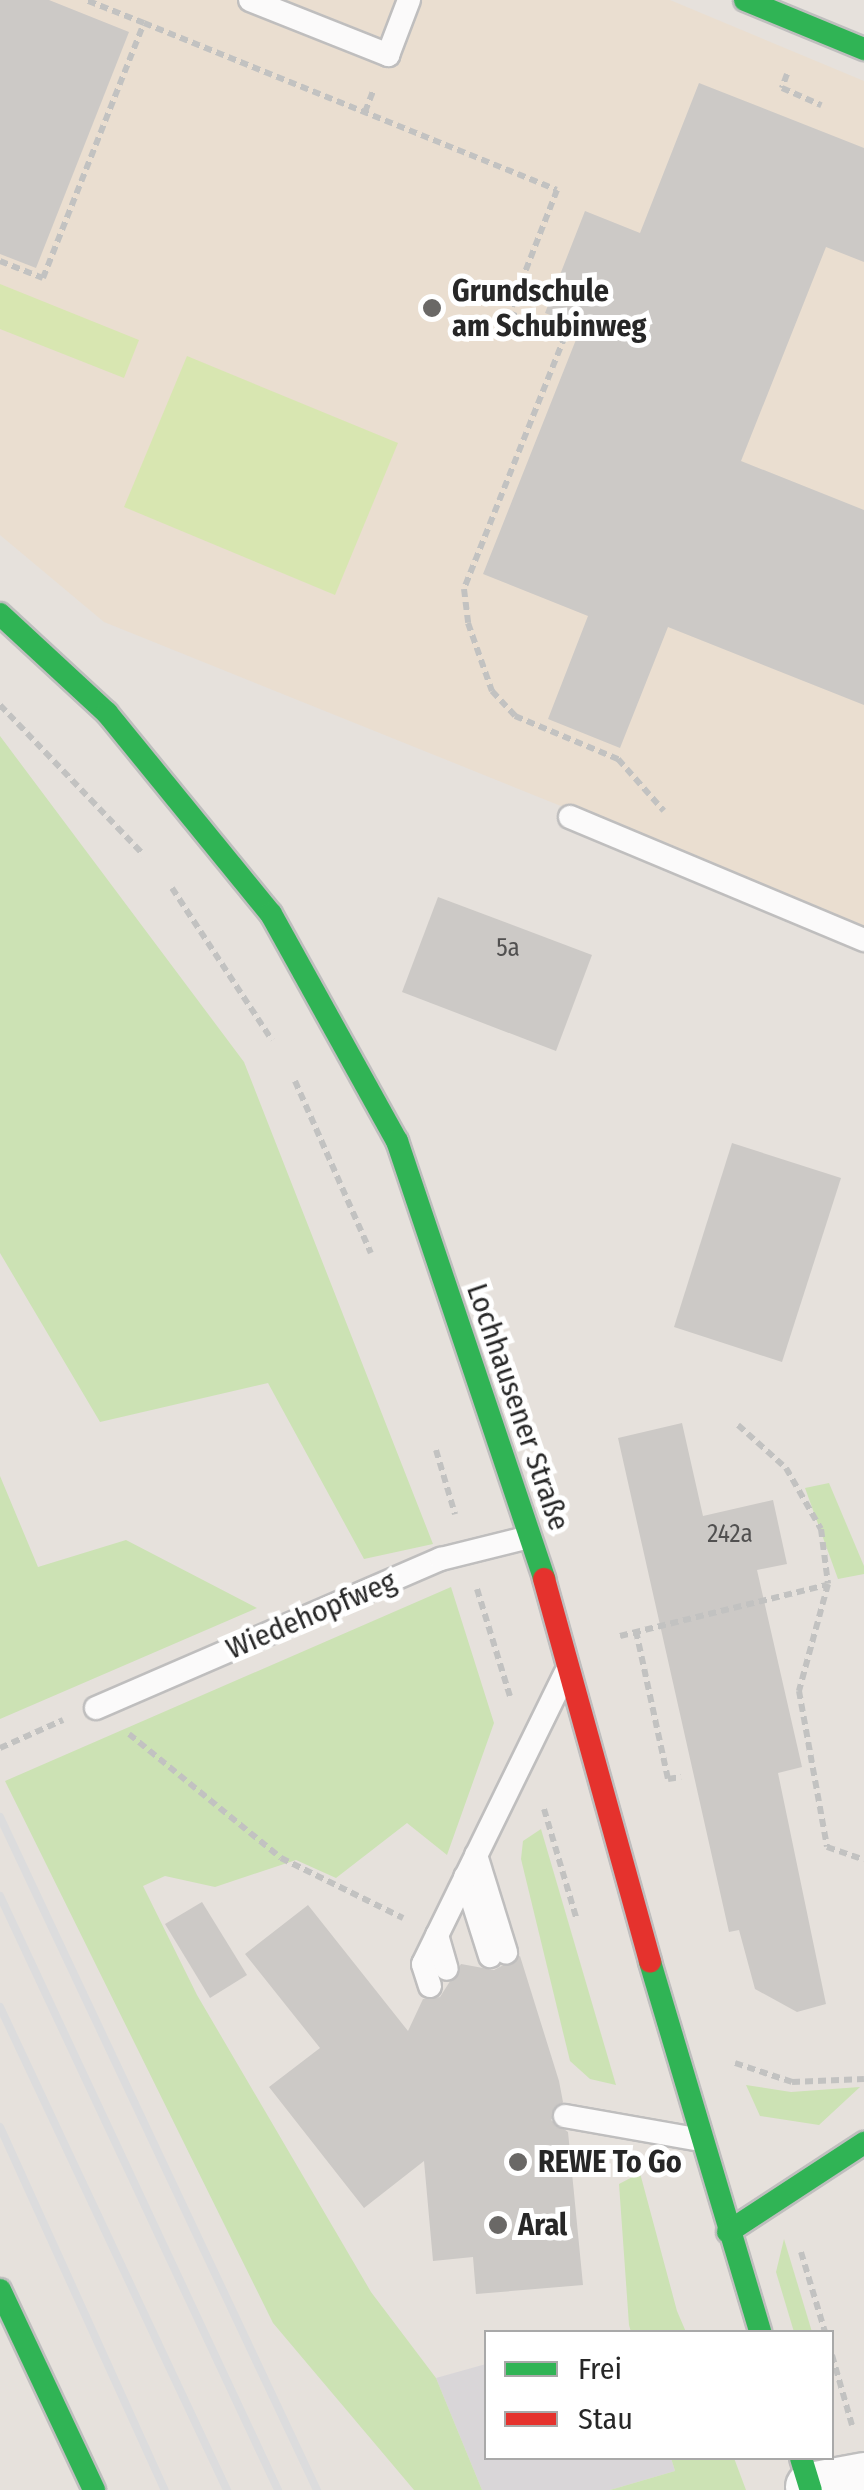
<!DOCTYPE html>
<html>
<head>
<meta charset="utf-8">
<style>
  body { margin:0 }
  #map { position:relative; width:864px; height:2490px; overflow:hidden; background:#e6e1dc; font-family:"Fira Sans Condensed",sans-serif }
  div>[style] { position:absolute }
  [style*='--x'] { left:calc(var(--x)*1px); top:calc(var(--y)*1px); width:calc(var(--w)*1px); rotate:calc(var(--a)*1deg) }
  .industrial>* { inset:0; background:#d9d6d8 }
  .education>* { inset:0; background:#eaded0 }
  .green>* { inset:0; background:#cce2b4 }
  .pitch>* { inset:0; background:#d8e6b1 }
  .building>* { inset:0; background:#ccc9c6 }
  .path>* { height:6px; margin-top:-3px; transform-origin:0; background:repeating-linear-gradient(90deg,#c2c2c1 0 8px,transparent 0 13px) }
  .roads { filter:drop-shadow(2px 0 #bfbebe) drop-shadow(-2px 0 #bfbebe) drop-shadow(0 2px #bfbebe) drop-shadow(0 -2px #bfbebe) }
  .lane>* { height:22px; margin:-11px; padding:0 11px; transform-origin:11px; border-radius:11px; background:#fbfafa }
  .street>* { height:48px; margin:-24px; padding:0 24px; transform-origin:24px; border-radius:24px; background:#fbfafa }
  .fast>* { height:22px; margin:-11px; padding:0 11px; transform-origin:11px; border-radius:11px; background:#30b455 }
  .jam>* { height:22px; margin:-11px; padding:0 11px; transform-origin:11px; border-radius:11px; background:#e5322d }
  .rail>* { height:8px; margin:-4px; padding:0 4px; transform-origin:4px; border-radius:4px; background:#dcdcdd }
  .dots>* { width:28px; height:28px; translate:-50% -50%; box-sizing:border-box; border:5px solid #fff; border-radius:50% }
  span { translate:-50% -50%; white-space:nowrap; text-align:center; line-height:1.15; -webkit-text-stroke:10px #fff; paint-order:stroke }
  .number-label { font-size:25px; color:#515050 }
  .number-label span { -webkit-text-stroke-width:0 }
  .poi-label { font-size:30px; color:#272727; font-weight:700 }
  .left { translate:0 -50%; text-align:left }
  .street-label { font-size:30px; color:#272727 }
  .legend { position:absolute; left:484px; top:2330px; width:350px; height:130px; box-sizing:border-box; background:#fff; border:2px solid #a9a9a9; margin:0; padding:12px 18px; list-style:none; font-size:30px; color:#272727 }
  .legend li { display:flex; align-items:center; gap:20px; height:50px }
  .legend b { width:50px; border:2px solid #a9a9a9 }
</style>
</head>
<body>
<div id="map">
  <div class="industrial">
    <div style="clip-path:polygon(486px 2364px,487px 2458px,671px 2458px,675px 2471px,610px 2490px,482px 2490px,436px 2378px)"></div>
  </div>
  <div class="education">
    <div style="clip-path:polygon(0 0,670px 0,864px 81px,864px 928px,104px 622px,0 535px)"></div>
  </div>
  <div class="green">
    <div style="clip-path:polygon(0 736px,244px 1062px,433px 1544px,364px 1559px,268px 1383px,100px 1422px,0 1253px)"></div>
    <div style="clip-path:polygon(0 1476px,38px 1567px,126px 1540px,257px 1608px,0 1719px)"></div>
    <div style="clip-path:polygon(829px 1483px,864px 1566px,864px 1574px,838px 1579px,805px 1488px)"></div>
    <div style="clip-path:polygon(451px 1587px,494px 1723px,447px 1855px,407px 1823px,336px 1878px,296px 1860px,215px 1887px,165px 1876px,143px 1886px,197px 1995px,371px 2292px,436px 2378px,482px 2490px,414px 2490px,273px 2323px,5px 1781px)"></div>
    <div style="clip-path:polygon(541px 1829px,616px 2085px,590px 2079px,570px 2061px,521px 1859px,523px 1841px)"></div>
    <div style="clip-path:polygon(746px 2085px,791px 2092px,860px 2087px,819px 2125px,760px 2116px)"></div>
    <div style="clip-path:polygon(640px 2173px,677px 2311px,686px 2332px,631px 2332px,629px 2325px,619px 2184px)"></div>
    <div style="clip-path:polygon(784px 2239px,812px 2332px,794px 2332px,776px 2272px)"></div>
    <div style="clip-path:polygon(671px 2458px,734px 2458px,746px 2490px,610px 2490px,675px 2471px)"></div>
  </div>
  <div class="pitch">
    <div style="clip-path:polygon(0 284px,139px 340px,124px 378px,0 329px)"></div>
    <div style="clip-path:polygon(187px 356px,398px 443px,335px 595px,124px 507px)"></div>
  </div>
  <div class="building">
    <div style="clip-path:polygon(0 0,49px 0,129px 32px,36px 268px,0 254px)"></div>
    <div style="clip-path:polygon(699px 83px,864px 148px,864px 262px,826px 247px,741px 461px,864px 510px,864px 705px,668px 627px,620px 748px,548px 719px,588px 616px,483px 574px,581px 327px,545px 313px,585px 211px,640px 233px)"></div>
    <div style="clip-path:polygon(438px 897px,592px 955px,556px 1051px,402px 992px)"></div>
    <div style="clip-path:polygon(732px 1143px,841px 1178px,782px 1362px,674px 1327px)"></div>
    <div style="clip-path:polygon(682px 1423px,703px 1516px,773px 1500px,787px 1564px,757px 1570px,802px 1767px,778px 1773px,826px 2004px,797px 2012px,755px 1989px,739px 1930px,729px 1932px,618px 1438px)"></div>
    <div style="clip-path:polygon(202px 1902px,247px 1975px,210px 1998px,165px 1924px)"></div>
    <div style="clip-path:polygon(308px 1905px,408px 2031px,423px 1999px,440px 1997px,461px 1964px,494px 1970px,520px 1956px,559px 2081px,563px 2102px,551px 2120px,568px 2132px,583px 2285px,476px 2294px,473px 2257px,433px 2261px,424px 2161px,364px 2208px,269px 2087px,320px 2048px,245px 1954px)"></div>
  </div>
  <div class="path">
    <div style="--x:144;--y:23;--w:445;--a:22"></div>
    <div style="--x:557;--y:190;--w:132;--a:111.3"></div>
    <div style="--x:509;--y:313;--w:61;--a:22.3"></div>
    <div style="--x:565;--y:336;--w:272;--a:111.8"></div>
    <div style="--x:464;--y:589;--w:34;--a:83"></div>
    <div style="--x:468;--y:623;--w:72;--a:70.6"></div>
    <div style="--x:492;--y:691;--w:34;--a:47"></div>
    <div style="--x:515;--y:716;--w:112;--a:22.7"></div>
    <div style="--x:618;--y:759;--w:69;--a:48.5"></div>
    <div style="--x:787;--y:74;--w:15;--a:110"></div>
    <div style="--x:782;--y:88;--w:43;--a:23.6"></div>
    <div style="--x:365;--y:112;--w:25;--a:-69"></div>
    <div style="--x:0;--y:261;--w:46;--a:21.6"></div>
    <div style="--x:43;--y:278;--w:274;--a:-68.4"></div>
    <div style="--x:144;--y:23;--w:62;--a:-158.4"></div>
    <div style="--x:0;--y:705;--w:208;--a:46.2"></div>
    <div style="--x:172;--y:888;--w:182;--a:56.7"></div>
    <div style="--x:295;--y:1081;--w:188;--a:66.2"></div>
    <div style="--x:738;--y:1425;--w:64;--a:41.9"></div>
    <div style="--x:786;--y:1468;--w:70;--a:60.2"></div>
    <div style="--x:821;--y:1529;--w:55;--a:82.7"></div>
    <div style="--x:828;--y:1584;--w:111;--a:105.2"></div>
    <div style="--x:799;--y:1691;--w:158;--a:79.8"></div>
    <div style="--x:827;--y:1847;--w:39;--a:19"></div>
    <div style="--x:436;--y:1450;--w:67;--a:73.5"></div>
    <div style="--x:477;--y:1589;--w:112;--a:72.9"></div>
    <div style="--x:636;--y:1631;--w:151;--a:77.8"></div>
    <div style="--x:668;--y:1779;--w:13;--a:-9"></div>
    <div style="--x:620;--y:1636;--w:212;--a:-13.9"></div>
    <div style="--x:129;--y:1734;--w:196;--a:39.2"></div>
    <div style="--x:281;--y:1858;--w:136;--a:26.2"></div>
    <div style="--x:0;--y:1748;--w:69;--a:-24"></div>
    <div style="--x:544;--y:1809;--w:113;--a:73.5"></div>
    <div style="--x:735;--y:2063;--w:60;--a:18.4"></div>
    <div style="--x:792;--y:2082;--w:72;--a:-2.4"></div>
    <div style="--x:801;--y:2252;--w:84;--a:73.3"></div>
    <div style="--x:832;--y:2355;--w:73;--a:74.1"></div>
  </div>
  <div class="roads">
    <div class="lane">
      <div style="--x:250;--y:0;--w:149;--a:21.7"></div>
      <div style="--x:388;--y:55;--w:59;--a:-69.1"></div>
      <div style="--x:570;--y:817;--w:319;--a:22.7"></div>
      <div style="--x:96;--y:1708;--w:376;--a:-23.4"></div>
      <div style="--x:441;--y:1559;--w:91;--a:-14"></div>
      <div style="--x:476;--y:1855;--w:102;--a:72.8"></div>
      <div style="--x:465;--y:1877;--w:83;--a:72.4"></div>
      <div style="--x:437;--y:1935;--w:35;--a:74"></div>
      <div style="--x:430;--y:1986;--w:23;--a:-108"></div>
      <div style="--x:423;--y:1964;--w:323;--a:-63.9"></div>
      <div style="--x:565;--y:2116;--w:132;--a:10"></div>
    </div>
    <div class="street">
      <div style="--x:810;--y:2487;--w:55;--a:-10.5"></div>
    </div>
    <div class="fast">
      <div style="--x:745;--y:0;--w:129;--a:22.4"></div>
      <div style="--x:0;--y:614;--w:146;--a:42.8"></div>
      <div style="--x:107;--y:713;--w:259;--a:50.8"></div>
      <div style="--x:271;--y:914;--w:260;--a:61"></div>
      <div style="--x:397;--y:1141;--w:462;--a:71.4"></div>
      <div style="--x:650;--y:1962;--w:386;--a:73.4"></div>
      <div style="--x:728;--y:2232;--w:163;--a:-33.2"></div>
      <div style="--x:0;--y:2290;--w:221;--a:64.8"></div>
      <div style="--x:801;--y:2458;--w:34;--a:73"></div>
    </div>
    <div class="jam">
      <div style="--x:544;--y:1579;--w:397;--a:74.5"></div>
    </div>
  </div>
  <div class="rail">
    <div style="--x:0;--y:1817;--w:744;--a:64.78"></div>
    <div style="--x:0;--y:1896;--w:656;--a:64.92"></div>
    <div style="--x:0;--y:2007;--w:534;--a:64.83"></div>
    <div style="--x:0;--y:2127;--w:399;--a:65.6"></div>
  </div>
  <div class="dots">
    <div style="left:432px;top:308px;background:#6a6866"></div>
    <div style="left:518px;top:2162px;background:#6a6866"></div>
    <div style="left:498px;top:2225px;background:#6a6866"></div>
  </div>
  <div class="number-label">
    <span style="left:508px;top:948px">5a</span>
    <span style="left:730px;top:1534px">242a</span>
  </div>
  <div class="poi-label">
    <span class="left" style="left:452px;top:308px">Grundschule<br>am Schubinweg</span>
    <span class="left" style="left:538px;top:2162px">REWE To Go</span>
    <span class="left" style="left:518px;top:2225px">Aral</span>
  </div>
  <div class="street-label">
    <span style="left:518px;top:1407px;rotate:71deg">Lochhausener Straße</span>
    <span style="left:311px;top:1615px;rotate:-23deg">Wiedehopfweg</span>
  </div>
  <ul class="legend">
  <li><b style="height:12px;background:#30b455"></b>Frei</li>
  <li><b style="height:12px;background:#e5322d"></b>Stau</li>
  </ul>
</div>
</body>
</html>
